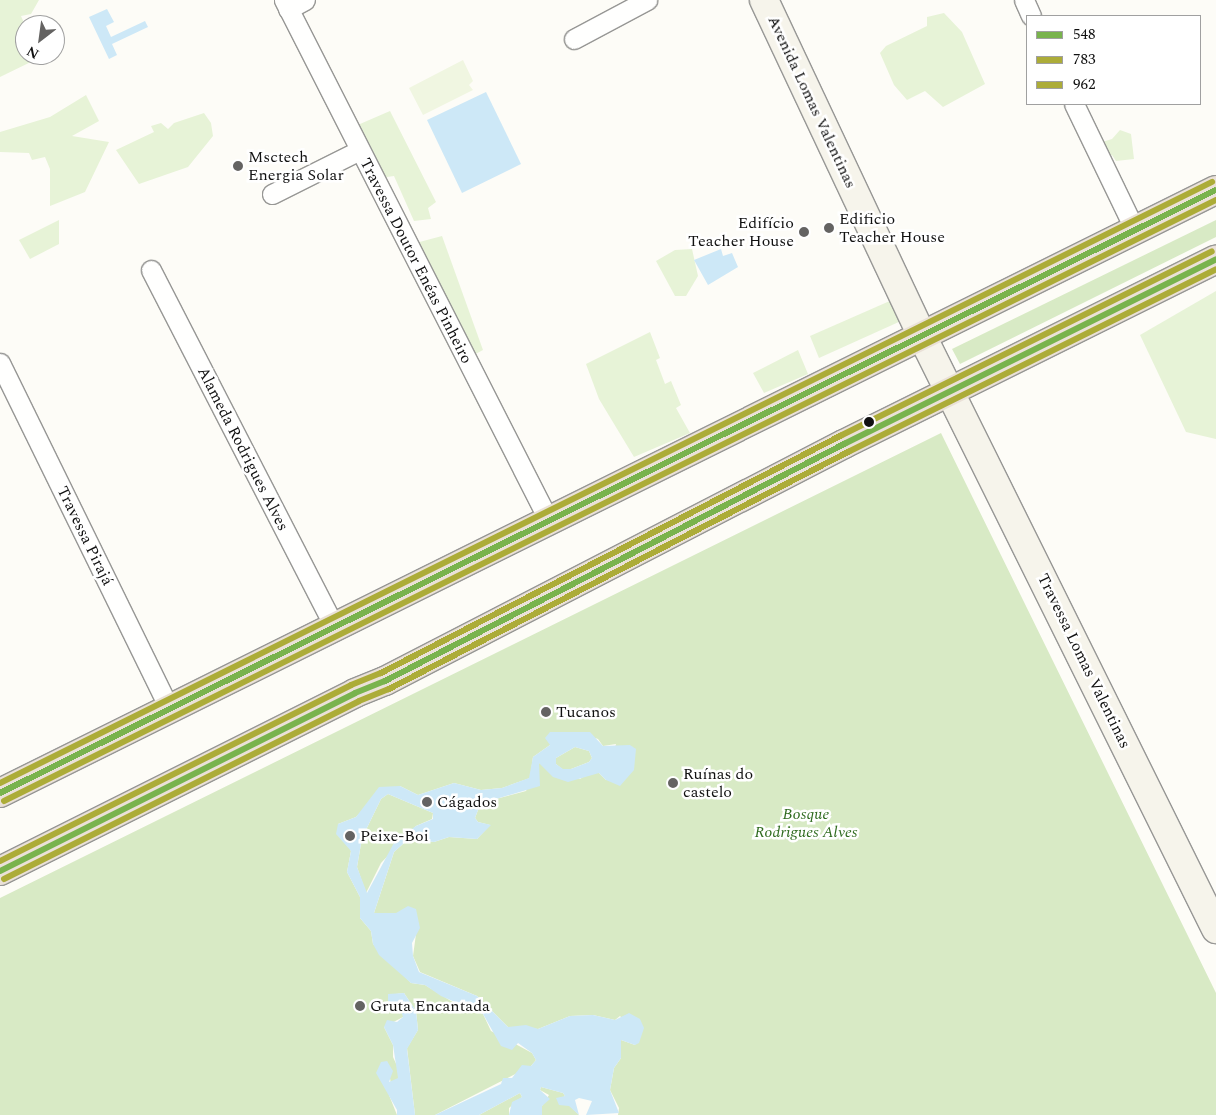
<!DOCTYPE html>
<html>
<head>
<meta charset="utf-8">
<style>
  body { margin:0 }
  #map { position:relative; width:1216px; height:1115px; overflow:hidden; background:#fdfcf7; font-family:Spectral,serif }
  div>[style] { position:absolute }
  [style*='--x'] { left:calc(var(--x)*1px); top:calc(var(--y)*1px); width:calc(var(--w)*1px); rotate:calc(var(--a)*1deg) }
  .green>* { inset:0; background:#e7f3d7 }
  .forest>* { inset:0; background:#d8eac5 }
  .pitch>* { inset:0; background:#f0f6e1 }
  .water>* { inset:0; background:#cde8f7 }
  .roads { filter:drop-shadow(1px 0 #979795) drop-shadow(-1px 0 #979795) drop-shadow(0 1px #979795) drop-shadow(0 -1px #979795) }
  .street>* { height:19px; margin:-9.5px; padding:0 9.5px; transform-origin:9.5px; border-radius:9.5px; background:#fffffe }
  .secondary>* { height:28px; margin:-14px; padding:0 14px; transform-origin:14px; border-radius:14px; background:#f6f4eb }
  .highway>* { height:28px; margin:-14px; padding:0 14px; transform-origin:14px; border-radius:14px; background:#eae1d8 }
  .bus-1>* { height:6px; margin:-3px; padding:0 3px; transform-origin:3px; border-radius:3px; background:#79b34d }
  .bus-2>* { height:6px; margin:-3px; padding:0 3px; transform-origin:3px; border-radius:3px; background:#acac38 }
  .bus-3>* { height:6px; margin:-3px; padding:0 3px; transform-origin:3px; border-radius:3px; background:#acac38 }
  .dots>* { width:14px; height:14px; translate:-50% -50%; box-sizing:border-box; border:2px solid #fff; border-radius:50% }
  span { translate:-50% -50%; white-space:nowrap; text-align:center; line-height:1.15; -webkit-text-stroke:5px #fff; paint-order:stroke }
  .street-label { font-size:16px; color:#111 }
  .poi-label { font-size:16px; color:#111 }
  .left { translate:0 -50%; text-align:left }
  .right { translate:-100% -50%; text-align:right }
  .park-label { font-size:16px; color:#2f6b1f; font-style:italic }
  .legend { position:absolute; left:1026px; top:15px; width:175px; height:90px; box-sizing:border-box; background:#fff; border:1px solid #a0a0a0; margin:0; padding:6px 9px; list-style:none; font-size:15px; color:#111 }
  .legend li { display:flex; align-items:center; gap:10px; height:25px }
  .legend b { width:25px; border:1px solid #a0a0a0 }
  .north { position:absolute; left:15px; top:15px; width:50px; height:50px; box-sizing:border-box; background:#fff; border:1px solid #a0a0a0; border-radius:50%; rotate:210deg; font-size:14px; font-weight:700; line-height:20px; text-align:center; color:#111 }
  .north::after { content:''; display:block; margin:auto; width:18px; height:22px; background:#646362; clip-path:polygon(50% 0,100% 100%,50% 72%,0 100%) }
</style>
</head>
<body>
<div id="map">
  <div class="green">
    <div style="clip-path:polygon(0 0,39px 0,31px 14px,21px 16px,25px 25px,25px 55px,38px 55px,39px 58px,0 77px)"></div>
    <div style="clip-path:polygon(944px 13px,962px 32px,985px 84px,943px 107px,925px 91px,907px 100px,894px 85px,880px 53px,886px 46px,927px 26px,927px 17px)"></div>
    <div style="clip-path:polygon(86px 95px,99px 121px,72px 136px,109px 142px,85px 192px,50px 206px,50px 169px,45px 157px,32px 160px,29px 153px,0 152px,0 132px,50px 117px)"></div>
    <div style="clip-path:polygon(390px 111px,436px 202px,428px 208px,431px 219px,414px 221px,394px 176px,380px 178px,353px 127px)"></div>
    <div style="clip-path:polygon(204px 113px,211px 123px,213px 136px,188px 167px,139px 184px,116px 150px,154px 132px,151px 126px,161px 123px,168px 129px,174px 123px)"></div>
    <div style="clip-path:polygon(1120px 130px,1131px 134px,1134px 159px,1116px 161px,1112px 155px,1107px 158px,1099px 143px,1112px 139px)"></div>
    <div style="clip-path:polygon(59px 220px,59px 244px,30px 259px,19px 240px)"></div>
    <div style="clip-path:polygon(442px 236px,483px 350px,470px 357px,412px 244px)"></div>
    <div style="clip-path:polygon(692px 249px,698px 276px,686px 296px,675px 296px,656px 261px,675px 250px)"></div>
    <div style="clip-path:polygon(1216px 291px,1216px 439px,1186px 432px,1140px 335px)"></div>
    <div style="clip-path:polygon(892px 300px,901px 321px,819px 358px,810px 336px)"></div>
    <div style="clip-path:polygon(650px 332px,660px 358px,656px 360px,665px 384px,671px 381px,681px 405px,676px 408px,690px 433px,634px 457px,599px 399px,586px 364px)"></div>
    <div style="clip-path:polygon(798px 350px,808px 374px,764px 393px,753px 373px)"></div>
  </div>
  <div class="forest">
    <div style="clip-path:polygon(1216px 220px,1216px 237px,960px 364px,952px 349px)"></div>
    <div style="clip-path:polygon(941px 433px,1216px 993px,1216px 1115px,618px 1115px,619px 1108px,610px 1090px,614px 1068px,621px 1058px,621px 1040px,635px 1045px,639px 1036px,620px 1016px,615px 1020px,593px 1015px,570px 1016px,538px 1029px,508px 1027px,477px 996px,420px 972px,413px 956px,416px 934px,396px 913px,374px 913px,394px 852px,404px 843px,417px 840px,434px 842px,449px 837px,477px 839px,490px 825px,478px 822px,475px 818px,478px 810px,496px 799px,526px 791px,539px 763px,580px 779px,591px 772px,599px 773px,606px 780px,616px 744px,603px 746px,598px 739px,578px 732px,551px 732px,550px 745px,533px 757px,530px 778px,502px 788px,481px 790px,454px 783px,418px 795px,400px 786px,373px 799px,356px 817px,338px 824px,351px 851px,347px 872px,360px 897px,360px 918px,371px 931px,373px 944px,411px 983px,425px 985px,451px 1001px,483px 1014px,491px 1031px,532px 1053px,536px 1060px,531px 1066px,435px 1115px,415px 1115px,407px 1048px,418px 1030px,416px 1011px,404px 993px,388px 995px,388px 1001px,403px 1011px,403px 1017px,384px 1027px,393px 1045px,393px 1057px,398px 1068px,398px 1079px,391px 1084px,387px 1061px,389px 1095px,397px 1115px,0 1115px,0 898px)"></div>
    <div style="clip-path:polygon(575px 747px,589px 751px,592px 758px,589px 762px,571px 769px,562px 769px,556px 764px,556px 758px)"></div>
    <div style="clip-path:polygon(388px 794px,433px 813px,432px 819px,416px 826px,381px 863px,366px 893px,357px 867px,362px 838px,381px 799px)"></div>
    <div style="clip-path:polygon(541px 1087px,563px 1093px,565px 1096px,562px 1098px,579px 1115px,542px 1115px,542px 1106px,549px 1095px,540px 1090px)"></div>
    <div style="clip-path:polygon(520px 1093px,522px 1097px,509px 1108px,509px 1115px,479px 1115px)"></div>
  </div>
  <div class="pitch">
    <div style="clip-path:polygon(463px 60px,473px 81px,469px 85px,473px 90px,423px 115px,409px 88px)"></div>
  </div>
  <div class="water">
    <div style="clip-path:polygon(107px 9px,114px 22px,106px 26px,111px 37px,145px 21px,148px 27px,112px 44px,117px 55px,109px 59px,89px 17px)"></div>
    <div style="clip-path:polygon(486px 92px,521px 164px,462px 193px,427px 120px)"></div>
    <div style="clip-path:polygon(721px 249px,723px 256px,732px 253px,738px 267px,708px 285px,694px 260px)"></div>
    <div style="clip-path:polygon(evenodd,550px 732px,590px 732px,603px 746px,630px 745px,636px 749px,634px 770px,620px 786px,606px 780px,599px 773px,568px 782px,553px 777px,539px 763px,540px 786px,496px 799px,478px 810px,475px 818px,478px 822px,491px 825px,477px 839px,449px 837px,434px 842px,417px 840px,404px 843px,394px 852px,374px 913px,396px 913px,408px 906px,416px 909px,420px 928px,412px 943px,413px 956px,419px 972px,477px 996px,508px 1027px,526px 1025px,538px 1029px,570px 1016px,593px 1015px,615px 1020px,629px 1013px,640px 1019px,644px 1028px,639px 1043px,635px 1045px,621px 1040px,621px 1058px,614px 1068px,610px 1090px,619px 1113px,586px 1115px,592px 1101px,579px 1098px,575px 1100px,579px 1115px,569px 1106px,559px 1105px,556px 1098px,565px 1096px,563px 1093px,541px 1087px,540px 1090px,550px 1099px,542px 1106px,542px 1115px,509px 1115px,512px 1102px,522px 1097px,520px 1093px,479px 1115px,435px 1115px,501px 1084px,503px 1078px,512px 1078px,522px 1065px,531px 1066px,536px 1060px,532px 1053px,518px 1043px,512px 1050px,501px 1046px,483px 1014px,441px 996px,425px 985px,411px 983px,379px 955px,373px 944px,371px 931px,360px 918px,360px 897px,347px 872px,351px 851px,336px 834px,338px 824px,356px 817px,379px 787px,400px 786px,418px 795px,454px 783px,481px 790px,502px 788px,529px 778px,533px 757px,550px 745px,545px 738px,550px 732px,575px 747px,589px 751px,592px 758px,589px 762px,571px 769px,563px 769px,556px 764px,556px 758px,575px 747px,550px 732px,388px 794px,433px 813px,433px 819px,416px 826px,395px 841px,367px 893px,357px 867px,362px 838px,381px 799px,388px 794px)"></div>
    <div style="clip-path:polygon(404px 993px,416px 1011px,418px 1030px,407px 1049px,415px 1115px,397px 1115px,397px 1110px,376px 1073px,381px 1062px,387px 1061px,393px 1071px,389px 1082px,398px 1078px,393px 1045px,384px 1027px,387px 1020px,397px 1022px,403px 1017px,400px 1007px,388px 1001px,388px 994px)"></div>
  </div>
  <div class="roads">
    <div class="street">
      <div style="--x:284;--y:0;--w:585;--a:63.04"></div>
      <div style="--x:1024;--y:0;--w:17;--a:66"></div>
      <div style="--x:288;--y:9;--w:19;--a:-28"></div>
      <div style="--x:574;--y:39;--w:83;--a:-28.1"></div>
      <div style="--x:1074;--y:104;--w:140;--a:64.2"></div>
      <div style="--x:272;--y:194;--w:98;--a:-26.6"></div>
      <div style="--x:151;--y:270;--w:403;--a:62.8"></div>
      <div style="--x:0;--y:363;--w:386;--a:63.9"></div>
    </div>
    <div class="secondary">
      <div style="--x:764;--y:0;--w:371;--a:64.8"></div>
      <div style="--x:922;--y:336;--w:662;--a:63.63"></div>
    </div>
    <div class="highway">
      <div style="--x:0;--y:793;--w:1357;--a:-26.38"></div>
      <div style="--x:0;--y:871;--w:397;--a:-26.6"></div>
      <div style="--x:355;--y:693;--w:32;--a:-22"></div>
      <div style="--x:385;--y:681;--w:517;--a:-27.31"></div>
      <div style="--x:844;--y:444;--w:415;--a:-26.4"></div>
    </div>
  </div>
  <div class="bus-1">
    <div style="--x:0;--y:793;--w:1357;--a:-26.38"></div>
    <div style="--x:0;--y:871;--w:397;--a:-26.6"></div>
    <div style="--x:355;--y:693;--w:32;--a:-22"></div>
    <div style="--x:385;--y:681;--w:517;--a:-27.31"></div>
    <div style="--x:844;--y:444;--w:415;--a:-26.4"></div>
  </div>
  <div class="bus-2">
    <div style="--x:4;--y:801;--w:1353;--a:-26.38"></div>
    <div style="--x:4;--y:879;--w:397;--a:-26.6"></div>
    <div style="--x:359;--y:701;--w:32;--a:-22"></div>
    <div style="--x:389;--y:689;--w:517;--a:-27.31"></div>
    <div style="--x:848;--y:452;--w:411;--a:-26.4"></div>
  </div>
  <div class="bus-3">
    <div style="--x:0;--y:783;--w:1353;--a:-26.38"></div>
    <div style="--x:0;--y:861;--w:393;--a:-26.6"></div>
    <div style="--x:351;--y:685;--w:32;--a:-22"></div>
    <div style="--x:381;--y:673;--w:517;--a:-27.31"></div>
    <div style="--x:840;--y:436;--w:415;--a:-26.4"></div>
  </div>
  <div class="dots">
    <div style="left:238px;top:166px;background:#646362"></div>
    <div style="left:829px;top:228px;background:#646362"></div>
    <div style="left:804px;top:232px;background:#646362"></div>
    <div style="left:869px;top:422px;background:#111"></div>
    <div style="left:546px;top:712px;background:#646362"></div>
    <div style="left:673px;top:783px;background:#646362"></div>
    <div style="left:427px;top:802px;background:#646362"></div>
    <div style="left:350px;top:836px;background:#646362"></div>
    <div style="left:360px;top:1006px;background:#646362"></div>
  </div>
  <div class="street-label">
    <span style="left:812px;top:102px;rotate:65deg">Avenida Lomas Valentinas</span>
    <span style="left:416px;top:261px;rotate:63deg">Travessa Doutor Enéas Pinheiro</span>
    <span style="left:243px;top:449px;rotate:63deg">Alameda Rodrigues Alves</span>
    <span style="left:85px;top:536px;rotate:64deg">Travessa Pirajá</span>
    <span style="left:1084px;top:661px;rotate:64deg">Travessa Lomas Valentinas</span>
  </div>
  <div class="poi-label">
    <span class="left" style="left:248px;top:166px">Msctech<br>Energia Solar</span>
    <span class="left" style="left:839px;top:228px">Edificio<br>Teacher House</span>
    <span class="right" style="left:794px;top:232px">Edifício<br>Teacher House</span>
    <span class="left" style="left:556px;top:712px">Tucanos</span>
    <span class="left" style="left:683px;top:783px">Ruínas do<br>castelo</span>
    <span class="left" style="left:437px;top:802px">Cágados</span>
    <span class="left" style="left:360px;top:836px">Peixe-Boi</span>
    <span class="left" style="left:370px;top:1006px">Gruta Encantada</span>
  </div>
  <div class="park-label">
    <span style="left:806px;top:823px">Bosque<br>Rodrigues Alves</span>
  </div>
  <ul class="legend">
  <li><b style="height:6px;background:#79b34d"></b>548</li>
  <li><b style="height:6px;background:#acac38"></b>783</li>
  <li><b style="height:6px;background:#acac38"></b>962</li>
  </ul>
  <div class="north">N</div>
</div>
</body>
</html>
